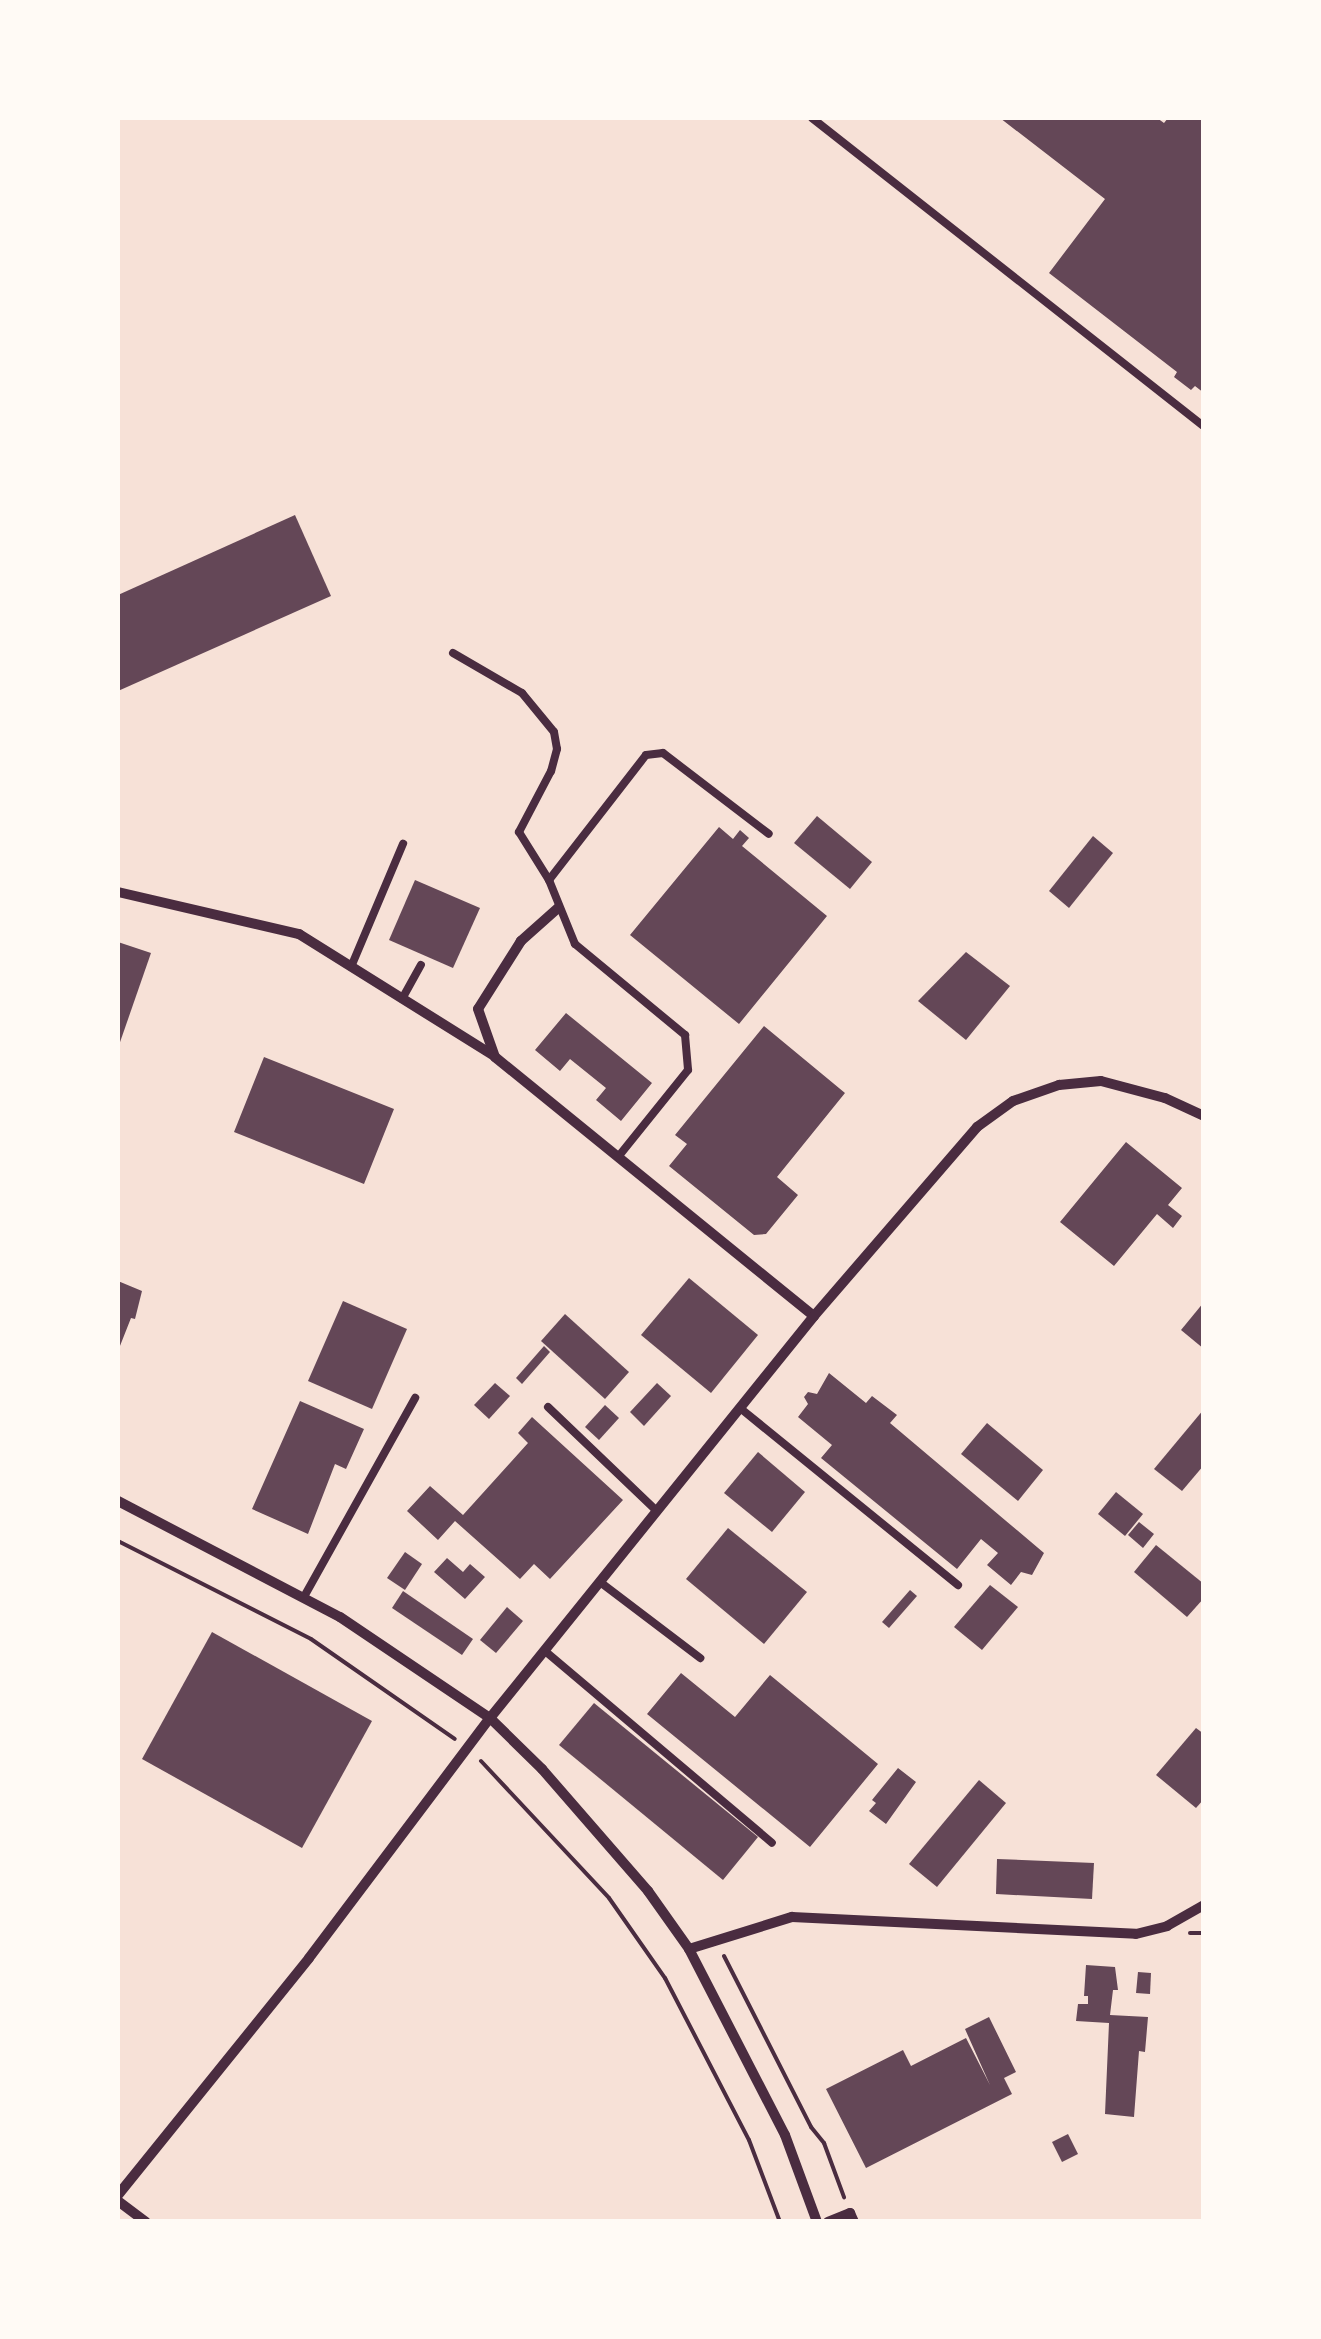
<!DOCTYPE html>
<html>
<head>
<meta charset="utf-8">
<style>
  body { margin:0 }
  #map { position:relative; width:1321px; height:2339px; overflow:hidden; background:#f7e1d7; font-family:"PT Sans",sans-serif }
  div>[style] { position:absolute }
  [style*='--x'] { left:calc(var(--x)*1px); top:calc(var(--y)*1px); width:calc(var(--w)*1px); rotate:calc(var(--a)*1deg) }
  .building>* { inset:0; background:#644757 }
  .path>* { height:4px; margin:-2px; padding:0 2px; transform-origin:2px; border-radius:2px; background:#4a2c40 }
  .service>* { height:8px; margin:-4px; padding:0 4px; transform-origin:4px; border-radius:4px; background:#4a2c40 }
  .minor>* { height:10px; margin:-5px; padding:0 5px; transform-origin:5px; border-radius:5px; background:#4a2c40 }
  span { translate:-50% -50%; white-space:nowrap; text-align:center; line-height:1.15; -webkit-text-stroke:8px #fffaf5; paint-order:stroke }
  .frame { position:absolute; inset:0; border:120px solid #fffaf5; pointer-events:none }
</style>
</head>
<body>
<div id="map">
  <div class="building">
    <div style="clip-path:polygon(1000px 118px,1157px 118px,1164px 123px,1168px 118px,1204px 118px,1204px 393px,1195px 386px,1191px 390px,1174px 377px,1177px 372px,1049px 273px,1105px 199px)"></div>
    <div style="clip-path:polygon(295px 515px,331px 596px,118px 691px,118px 595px)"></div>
    <div style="clip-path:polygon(817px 816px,872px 862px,850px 889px,794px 843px)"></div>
    <div style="clip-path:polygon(719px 827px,733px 839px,740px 830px,749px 838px,742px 846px,827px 916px,739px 1024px,630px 935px)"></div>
    <div style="clip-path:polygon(1093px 836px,1113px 853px,1069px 908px,1049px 891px)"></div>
    <div style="clip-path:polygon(415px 880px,480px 908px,453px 968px,389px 940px)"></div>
    <div style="clip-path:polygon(118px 942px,151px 953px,118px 1048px)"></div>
    <div style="clip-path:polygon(966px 952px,1010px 986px,966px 1040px,918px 1001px)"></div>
    <div style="clip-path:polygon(566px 1013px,652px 1083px,621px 1121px,596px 1100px,606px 1088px,570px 1059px,560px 1071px,535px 1050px)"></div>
    <div style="clip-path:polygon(764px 1026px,845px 1093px,777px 1177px,798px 1195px,766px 1234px,754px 1235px,669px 1166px,687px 1144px,675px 1135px)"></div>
    <div style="clip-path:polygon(264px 1057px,394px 1109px,364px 1184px,234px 1132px)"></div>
    <div style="clip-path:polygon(1126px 1142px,1182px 1188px,1168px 1205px,1182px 1216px,1173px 1228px,1157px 1214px,1114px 1266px,1060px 1222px)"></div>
    <div style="clip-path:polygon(689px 1278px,758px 1335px,711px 1393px,641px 1335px)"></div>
    <div style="clip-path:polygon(118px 1281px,142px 1291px,135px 1319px,131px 1318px,118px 1351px)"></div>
    <div style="clip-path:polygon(343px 1301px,407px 1329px,372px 1409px,308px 1381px)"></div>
    <div style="clip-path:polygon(1204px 1302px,1204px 1349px,1181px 1330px)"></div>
    <div style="clip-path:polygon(565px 1314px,629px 1372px,605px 1399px,541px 1341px)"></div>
    <div style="clip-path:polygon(544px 1346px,550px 1352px,522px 1384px,516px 1378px)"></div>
    <div style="clip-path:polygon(829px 1373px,866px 1403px,872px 1396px,897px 1415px,890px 1423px,1044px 1553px,1032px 1575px,1021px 1572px,1011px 1585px,987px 1565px,998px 1553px,981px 1539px,957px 1569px,821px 1458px,832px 1445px,798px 1417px,808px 1404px,804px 1397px,808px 1392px,817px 1394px)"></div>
    <div style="clip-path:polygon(495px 1383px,510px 1396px,489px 1419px,474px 1405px)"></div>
    <div style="clip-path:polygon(657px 1383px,671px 1396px,644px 1426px,630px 1412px)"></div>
    <div style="clip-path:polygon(300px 1401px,364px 1429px,346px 1469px,335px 1464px,308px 1534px,252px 1509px)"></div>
    <div style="clip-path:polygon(605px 1405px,619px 1418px,599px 1440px,585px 1427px)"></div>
    <div style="clip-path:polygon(1204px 1409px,1204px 1465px,1182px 1491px,1154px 1469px)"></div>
    <div style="clip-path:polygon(532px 1417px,623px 1500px,550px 1579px,534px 1564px,520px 1579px,455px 1521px,438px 1540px,407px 1511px,430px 1486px,463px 1515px,528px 1443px,518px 1433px)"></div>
    <div style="clip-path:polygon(987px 1423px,1043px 1470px,1018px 1501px,961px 1454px)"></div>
    <div style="clip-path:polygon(758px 1452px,805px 1492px,772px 1532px,724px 1493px)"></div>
    <div style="clip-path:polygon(1116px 1492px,1143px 1514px,1125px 1536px,1098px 1514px)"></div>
    <div style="clip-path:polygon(1139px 1522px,1154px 1534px,1143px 1548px,1128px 1535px)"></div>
    <div style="clip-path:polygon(728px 1528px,807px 1592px,764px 1644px,686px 1579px)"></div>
    <div style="clip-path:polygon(1156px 1545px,1204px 1584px,1204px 1598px,1187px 1617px,1134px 1572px)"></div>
    <div style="clip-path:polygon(405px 1552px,422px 1564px,405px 1590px,387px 1578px)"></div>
    <div style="clip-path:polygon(447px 1558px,463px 1572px,470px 1564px,485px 1577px,465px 1599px,434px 1572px)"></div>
    <div style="clip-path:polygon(990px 1585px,1018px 1607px,982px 1650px,954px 1627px)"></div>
    <div style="clip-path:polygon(910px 1590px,917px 1596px,889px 1628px,882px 1622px)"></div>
    <div style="clip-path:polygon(403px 1591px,473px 1639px,462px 1655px,392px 1608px)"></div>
    <div style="clip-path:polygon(507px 1607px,523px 1621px,496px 1653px,480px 1640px)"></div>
    <div style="clip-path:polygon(212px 1632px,372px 1721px,302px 1848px,142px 1759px)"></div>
    <div style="clip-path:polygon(681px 1673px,735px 1717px,770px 1675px,878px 1764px,810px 1847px,647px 1714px)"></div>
    <div style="clip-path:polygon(594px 1703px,758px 1837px,723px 1880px,559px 1745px)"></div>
    <div style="clip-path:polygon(1196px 1728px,1204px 1734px,1204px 1799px,1196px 1808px,1156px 1775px)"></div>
    <div style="clip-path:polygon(898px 1768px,916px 1782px,886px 1824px,869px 1811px,876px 1803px,872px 1800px)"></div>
    <div style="clip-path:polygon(979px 1780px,1006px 1803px,937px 1887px,909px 1864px)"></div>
    <div style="clip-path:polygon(997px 1859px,1094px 1863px,1092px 1899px,996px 1894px)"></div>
    <div style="clip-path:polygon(1086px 1965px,1115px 1967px,1118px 1990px,1113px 1990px,1110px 2015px,1148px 2017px,1145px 2052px,1139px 2051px,1134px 2117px,1105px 2114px,1109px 2023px,1076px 2021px,1078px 2004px,1088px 2004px,1088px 1996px,1084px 1996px)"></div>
    <div style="clip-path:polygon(1138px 1972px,1151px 1973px,1150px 1994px,1136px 1993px)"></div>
    <div style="clip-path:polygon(989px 2017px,1016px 2072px,1004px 2078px,1012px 2094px,866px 2168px,826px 2089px,903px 2050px,911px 2066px,966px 2038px,990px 2085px,965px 2029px)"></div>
    <div style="clip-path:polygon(1068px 2134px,1078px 2154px,1062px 2162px,1052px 2142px)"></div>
  </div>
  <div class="path">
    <div style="--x:118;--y:1541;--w:216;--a:26.9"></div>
    <div style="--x:311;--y:1639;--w:175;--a:34.8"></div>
    <div style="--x:481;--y:1761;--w:187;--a:46.9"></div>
    <div style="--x:609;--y:1898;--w:98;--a:55"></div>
    <div style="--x:665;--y:1978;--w:182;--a:62.6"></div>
    <div style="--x:749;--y:2140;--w:88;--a:69.3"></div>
    <div style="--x:1190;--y:1933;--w:14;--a:0"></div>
    <div style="--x:724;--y:1956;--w:192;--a:63"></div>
    <div style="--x:811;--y:2127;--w:21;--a:51"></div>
    <div style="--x:824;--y:2143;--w:58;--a:69.7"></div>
  </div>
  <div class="service">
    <div style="--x:812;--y:118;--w:499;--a:38.2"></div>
    <div style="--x:453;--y:653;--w:80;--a:30.1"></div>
    <div style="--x:522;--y:693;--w:50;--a:50.6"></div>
    <div style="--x:554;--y:732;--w:17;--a:80"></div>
    <div style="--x:557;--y:749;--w:23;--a:105"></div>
    <div style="--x:551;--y:771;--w:69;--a:117.7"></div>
    <div style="--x:519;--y:832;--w:57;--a:58"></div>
    <div style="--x:549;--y:880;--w:69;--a:67.9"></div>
    <div style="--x:575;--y:944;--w:143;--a:39.6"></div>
    <div style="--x:685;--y:1035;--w:35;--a:85"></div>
    <div style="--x:688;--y:1070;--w:112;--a:128.8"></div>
    <div style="--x:549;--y:880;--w:158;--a:-52.2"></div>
    <div style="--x:646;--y:755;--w:17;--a:-7"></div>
    <div style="--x:663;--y:753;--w:133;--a:37.4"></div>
    <div style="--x:351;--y:967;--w:134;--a:-67.1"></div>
    <div style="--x:402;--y:999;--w:39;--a:-61"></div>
    <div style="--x:548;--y:1407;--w:151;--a:43.7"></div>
    <div style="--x:740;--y:1408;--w:281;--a:39.1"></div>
    <div style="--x:600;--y:1582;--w:126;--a:37.2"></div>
    <div style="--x:305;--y:1595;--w:226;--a:-60.8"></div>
    <div style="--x:545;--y:1651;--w:297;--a:40.2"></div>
  </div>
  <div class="minor">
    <div style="--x:118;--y:892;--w:186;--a:13.1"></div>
    <div style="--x:299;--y:934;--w:230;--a:32"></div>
    <div style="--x:558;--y:908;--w:50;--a:138.3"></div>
    <div style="--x:521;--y:941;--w:80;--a:122.3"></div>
    <div style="--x:478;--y:1009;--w:51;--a:70.5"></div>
    <div style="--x:495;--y:1057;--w:411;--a:39.1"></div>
    <div style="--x:118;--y:1501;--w:250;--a:27.6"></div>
    <div style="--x:340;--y:1617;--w:181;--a:34"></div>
    <div style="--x:490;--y:1718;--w:73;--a:44.4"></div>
    <div style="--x:542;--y:1769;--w:162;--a:49"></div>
    <div style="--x:648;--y:1891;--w:71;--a:54.7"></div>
    <div style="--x:689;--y:1949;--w:209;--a:62.7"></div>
    <div style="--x:785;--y:2135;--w:93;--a:69.8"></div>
    <div style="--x:689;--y:1949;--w:108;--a:-17.3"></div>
    <div style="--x:792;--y:1917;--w:344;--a:2.8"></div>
    <div style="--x:1136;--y:1934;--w:32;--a:-14"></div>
    <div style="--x:1167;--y:1926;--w:43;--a:-29.6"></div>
    <div style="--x:118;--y:2195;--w:304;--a:-51.1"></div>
    <div style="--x:309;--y:1958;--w:301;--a:-53"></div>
    <div style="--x:490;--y:1718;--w:516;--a:-51.13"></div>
    <div style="--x:814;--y:1316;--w:250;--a:-49.2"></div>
    <div style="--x:977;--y:1127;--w:44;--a:-35.8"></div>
    <div style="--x:1013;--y:1101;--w:49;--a:-19.2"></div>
    <div style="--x:1059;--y:1085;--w:42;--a:-5.4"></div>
    <div style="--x:1101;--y:1081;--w:66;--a:14.9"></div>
    <div style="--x:1165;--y:1098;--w:43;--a:24.8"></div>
    <div style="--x:118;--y:2201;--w:35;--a:37"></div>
    <div style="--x:828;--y:2222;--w:24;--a:-22"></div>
    <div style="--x:850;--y:2213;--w:10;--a:66"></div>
  </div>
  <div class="frame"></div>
</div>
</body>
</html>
